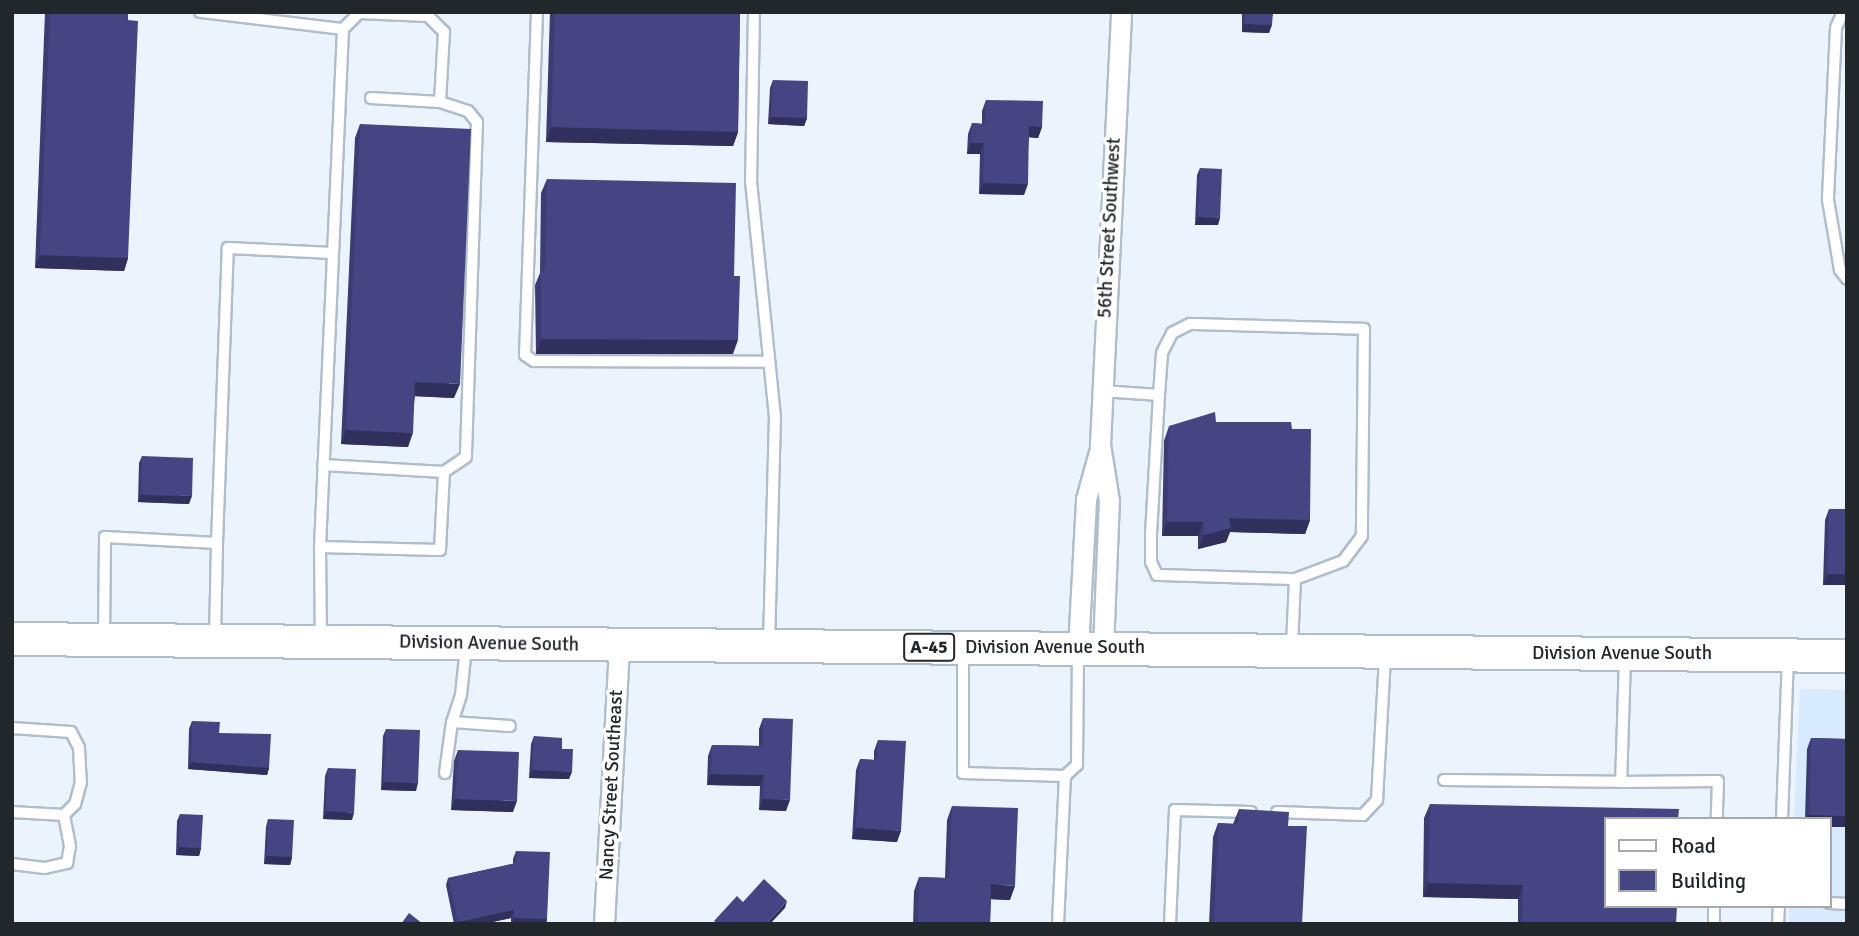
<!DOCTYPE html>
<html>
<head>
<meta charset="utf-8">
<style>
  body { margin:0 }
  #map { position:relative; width:1859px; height:936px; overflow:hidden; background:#ebf3fc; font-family:Signika,sans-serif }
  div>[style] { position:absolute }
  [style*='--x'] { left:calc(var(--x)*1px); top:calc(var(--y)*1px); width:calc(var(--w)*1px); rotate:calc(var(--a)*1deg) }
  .built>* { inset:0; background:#d7eafe }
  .roads { filter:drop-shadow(2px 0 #b0bdcb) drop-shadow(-2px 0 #b0bdcb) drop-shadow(0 2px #b0bdcb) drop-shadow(0 -2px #b0bdcb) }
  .service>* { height:10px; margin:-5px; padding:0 5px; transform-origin:5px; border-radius:5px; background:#fff }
  .minor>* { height:19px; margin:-9.5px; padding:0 9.5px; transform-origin:9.5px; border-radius:9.5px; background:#fff }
  .primary>* { height:32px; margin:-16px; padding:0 16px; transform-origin:16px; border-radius:16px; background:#fff }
  .wall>* { inset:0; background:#3c3b72 }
  .shaded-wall>* { inset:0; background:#31305c }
  .building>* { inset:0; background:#464584 }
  span { translate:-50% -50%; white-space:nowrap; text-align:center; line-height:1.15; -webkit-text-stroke:7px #fff; paint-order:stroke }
  .shield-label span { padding:2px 5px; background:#fff; border:2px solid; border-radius:5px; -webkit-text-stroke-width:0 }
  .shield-label { font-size:18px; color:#22272c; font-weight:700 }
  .street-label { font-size:19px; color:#22272c }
  .frame { position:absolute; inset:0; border:14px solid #22272c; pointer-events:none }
  .legend { position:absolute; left:1604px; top:817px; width:228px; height:91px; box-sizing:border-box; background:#fff; border:2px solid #a7a9ab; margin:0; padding:9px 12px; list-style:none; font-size:21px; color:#22272c }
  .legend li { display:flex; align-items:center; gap:14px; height:35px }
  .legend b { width:35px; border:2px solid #a7a9ab }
</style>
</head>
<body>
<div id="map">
  <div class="built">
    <div style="clip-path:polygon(1800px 689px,1847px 690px,1847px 924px,1789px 924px,1789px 906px,1829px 906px,1829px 819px,1794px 819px)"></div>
  </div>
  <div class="roads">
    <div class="service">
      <div style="--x:200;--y:12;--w:144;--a:6.8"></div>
      <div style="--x:343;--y:29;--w:519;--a:92.54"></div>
      <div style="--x:320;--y:547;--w:92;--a:89.4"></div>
      <div style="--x:537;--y:12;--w:343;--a:92"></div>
      <div style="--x:525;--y:355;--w:11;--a:34"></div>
      <div style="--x:534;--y:361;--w:235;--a:0.2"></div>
      <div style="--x:754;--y:12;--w:169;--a:91"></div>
      <div style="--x:751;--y:181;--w:236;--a:84.2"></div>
      <div style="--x:775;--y:416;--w:224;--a:91.5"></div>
      <div style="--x:1843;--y:12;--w:17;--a:114"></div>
      <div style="--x:1836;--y:28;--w:172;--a:92.7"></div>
      <div style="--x:1828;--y:200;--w:71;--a:80.3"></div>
      <div style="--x:1840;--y:270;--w:11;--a:52"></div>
      <div style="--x:343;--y:29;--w:23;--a:-45"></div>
      <div style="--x:359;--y:13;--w:69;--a:2.5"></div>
      <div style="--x:428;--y:16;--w:23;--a:45"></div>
      <div style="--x:444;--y:32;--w:70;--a:93.3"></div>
      <div style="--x:440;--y:102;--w:29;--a:18"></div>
      <div style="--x:468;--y:111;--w:14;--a:51"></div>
      <div style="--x:477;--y:122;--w:335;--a:91.9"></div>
      <div style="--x:466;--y:457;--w:27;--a:146"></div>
      <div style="--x:371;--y:98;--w:69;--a:3.3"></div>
      <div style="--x:1102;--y:391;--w:57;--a:4"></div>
      <div style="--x:1159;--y:395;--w:42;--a:-85.9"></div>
      <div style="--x:1162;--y:353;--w:22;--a:-63"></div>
      <div style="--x:1172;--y:333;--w:20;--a:-27"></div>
      <div style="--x:1190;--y:324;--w:174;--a:1.6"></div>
      <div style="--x:1364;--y:329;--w:207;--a:90.6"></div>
      <div style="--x:1362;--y:536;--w:31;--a:127"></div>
      <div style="--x:1343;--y:561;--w:51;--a:159.4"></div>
      <div style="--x:1295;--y:579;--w:67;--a:92.6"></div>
      <div style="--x:1159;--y:395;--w:140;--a:93.3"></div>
      <div style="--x:1151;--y:535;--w:27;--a:90"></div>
      <div style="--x:1151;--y:562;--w:14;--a:65"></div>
      <div style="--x:1157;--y:575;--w:138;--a:1.7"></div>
      <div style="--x:217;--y:543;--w:295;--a:-87.9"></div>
      <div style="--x:228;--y:248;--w:105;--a:2.7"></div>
      <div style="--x:320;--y:547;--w:120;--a:1.4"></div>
      <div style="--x:440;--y:550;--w:78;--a:-87.1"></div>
      <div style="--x:444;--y:472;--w:121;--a:-176.7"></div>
      <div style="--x:104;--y:637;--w:100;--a:-89.4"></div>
      <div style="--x:105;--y:537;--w:112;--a:3.1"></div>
      <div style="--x:217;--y:543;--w:95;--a:91.2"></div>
      <div style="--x:466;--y:648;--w:47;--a:96.1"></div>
      <div style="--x:461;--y:695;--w:28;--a:108"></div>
      <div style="--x:452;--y:722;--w:58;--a:3.9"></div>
      <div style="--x:963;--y:651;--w:122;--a:90"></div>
      <div style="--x:963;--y:773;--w:102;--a:1.7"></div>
      <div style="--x:1065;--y:776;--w:16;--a:-43"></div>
      <div style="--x:1077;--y:765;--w:113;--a:-89.5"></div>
      <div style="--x:1625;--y:658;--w:124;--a:91.8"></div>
      <div style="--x:1621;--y:782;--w:97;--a:-0.6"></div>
      <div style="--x:1718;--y:781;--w:38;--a:92"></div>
      <div style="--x:12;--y:728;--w:59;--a:3.9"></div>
      <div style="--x:71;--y:732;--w:18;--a:63"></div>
      <div style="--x:79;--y:748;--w:34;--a:87"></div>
      <div style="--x:81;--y:782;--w:23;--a:105"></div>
      <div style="--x:75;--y:804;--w:16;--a:135"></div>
      <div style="--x:64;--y:815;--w:52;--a:-176.7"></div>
      <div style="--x:445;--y:773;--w:51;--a:-82.2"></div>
      <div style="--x:1444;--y:780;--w:177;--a:0.6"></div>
      <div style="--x:1277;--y:812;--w:86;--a:2"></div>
      <div style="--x:1363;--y:815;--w:21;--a:-47"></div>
      <div style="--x:1377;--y:800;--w:145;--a:-86.8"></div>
      <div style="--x:1782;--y:819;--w:161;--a:-87.9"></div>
      <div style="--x:12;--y:864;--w:33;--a:7"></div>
      <div style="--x:45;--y:868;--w:23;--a:-13"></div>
      <div style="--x:67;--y:863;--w:17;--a:-80"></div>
      <div style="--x:70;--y:846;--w:32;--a:-101"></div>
      <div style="--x:1829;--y:903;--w:18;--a:3"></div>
      <div style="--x:1058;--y:924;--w:148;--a:-87.3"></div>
      <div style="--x:1170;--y:924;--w:114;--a:-87.5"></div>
      <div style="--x:1175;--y:810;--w:76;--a:1.5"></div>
      <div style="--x:1714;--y:924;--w:18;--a:-90"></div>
      <div style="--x:1778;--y:924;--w:18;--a:-87"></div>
    </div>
    <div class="minor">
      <div style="--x:1078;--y:648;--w:149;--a:-86.9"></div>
      <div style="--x:1086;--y:499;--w:49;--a:-74.5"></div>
      <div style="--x:1103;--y:648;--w:147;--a:-87.7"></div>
      <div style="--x:1109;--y:501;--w:58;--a:-99"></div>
      <div style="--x:1100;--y:444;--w:433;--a:-87.2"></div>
      <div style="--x:604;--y:924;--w:278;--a:-86.9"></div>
    </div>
    <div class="primary">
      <div style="--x:12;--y:639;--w:1835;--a:0.53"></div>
    </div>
  </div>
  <div class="wall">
    <div style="clip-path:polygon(45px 12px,128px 12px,128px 258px,124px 271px,35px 268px)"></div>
    <div style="clip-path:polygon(550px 12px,740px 12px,738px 132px,733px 146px,546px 142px)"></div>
    <div style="clip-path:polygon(1242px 12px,1273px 12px,1269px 33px,1242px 32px)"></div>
    <div style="clip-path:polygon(773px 80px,807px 118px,804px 126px,768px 124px,770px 88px)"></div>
    <div style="clip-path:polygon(986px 100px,1042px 127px,1038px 138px,1029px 137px,1024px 195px,979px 194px,980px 154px,967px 154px,968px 134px,972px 123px,982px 124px,982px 111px)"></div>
    <div style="clip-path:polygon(360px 124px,454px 398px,415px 396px,408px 447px,341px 444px,355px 138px)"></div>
    <div style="clip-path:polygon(1200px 168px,1218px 225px,1195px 225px,1197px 175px)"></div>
    <div style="clip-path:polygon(547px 179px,734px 276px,733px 354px,536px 354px,535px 285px,540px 273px,541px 193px)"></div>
    <div style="clip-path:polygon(1216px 422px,1292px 429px,1310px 520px,1305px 534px,1230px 532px,1226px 542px,1198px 549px,1198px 536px,1162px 536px,1164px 441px,1169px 426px)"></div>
    <div style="clip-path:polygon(142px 456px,189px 504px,138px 502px,139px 463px)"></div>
    <div style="clip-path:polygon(1829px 509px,1847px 585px,1823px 585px,1825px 520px)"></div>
    <div style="clip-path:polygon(763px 718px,786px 811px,759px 810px,760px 786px,707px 785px,708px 756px,712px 745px,759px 746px,759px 729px)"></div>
    <div style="clip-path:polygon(192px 721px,219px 733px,269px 768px,267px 775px,188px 769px,189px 729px)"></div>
    <div style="clip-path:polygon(386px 729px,416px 791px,381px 790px,383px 736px)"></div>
    <div style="clip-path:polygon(534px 736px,562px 749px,569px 779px,529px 778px,531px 744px)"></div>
    <div style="clip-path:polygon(1811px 738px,1847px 739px,1847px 827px,1829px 827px,1829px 819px,1805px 819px,1807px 749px)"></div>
    <div style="clip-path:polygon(878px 740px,897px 842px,852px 839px,856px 770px,860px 759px,874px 760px,874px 751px)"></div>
    <div style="clip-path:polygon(458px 750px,513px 812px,451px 810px,454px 761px)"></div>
    <div style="clip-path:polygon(328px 768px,352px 820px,323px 819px,325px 776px)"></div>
    <div style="clip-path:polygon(1430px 804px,1676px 924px,1518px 924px,1518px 899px,1423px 897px,1424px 818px)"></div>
    <div style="clip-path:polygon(952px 806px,1010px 900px,991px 899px,990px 924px,913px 924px,914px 891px,919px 877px,945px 878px,947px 820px)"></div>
    <div style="clip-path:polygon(1239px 809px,1288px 826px,1302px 924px,1209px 924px,1213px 837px,1218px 823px,1233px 824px)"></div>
    <div style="clip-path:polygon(180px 814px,201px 848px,199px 856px,176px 855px,177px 821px)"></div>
    <div style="clip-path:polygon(268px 819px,292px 857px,290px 865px,264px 864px,266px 827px)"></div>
    <div style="clip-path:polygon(516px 851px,547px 919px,546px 924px,511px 924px,511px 918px,483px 924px,454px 924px,446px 885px,448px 878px,513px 864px,513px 859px)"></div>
  </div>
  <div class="shaded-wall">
    <div style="clip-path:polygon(1244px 24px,1272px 25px,1269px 33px,1242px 32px)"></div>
    <div style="clip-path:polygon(771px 117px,807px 118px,804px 126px,768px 124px)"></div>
    <div style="clip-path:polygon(1029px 126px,1042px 127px,1038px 138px,1025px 137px)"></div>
    <div style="clip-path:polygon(551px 127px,738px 132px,733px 146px,546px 142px)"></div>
    <div style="clip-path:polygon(971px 143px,984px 143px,980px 154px,967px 154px)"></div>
    <div style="clip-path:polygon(983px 183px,1028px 184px,1024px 195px,979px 194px)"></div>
    <div style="clip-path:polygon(1198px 217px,1220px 218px,1218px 225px,1195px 225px)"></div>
    <div style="clip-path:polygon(40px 255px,128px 258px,124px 271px,35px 268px)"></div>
    <div style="clip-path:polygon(541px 339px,738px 340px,733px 354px,536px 354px)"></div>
    <div style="clip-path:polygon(415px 382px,460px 384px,454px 398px,410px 396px)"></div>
    <div style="clip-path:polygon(346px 430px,413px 433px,408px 447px,341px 444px)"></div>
    <div style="clip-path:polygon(141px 495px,192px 496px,189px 504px,138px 502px)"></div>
    <div style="clip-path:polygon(1229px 518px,1310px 520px,1305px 534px,1230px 532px,1226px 542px,1198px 549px,1204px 535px)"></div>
    <div style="clip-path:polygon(1167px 522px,1203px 522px,1198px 536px,1162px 536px)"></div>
    <div style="clip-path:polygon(1827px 574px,1847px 574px,1847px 585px,1823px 585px)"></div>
    <div style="clip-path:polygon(191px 762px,269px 768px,267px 775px,188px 769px)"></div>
    <div style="clip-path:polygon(532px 770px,572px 772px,569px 779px,529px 778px)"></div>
    <div style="clip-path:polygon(711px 774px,764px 775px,760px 786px,707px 785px)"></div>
    <div style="clip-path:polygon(384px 782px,418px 783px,416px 791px,381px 790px)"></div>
    <div style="clip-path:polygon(455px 799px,517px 801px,513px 812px,451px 810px)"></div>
    <div style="clip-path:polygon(763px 799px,790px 800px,786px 811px,759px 810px)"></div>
    <div style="clip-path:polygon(326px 811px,354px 813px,352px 820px,323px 819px)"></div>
    <div style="clip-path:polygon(1809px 815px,1847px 816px,1847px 827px,1829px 827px,1829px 819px,1807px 819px)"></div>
    <div style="clip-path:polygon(856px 828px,901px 831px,897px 842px,852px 839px)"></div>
    <div style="clip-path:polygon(179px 847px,201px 848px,199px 856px,176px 855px)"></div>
    <div style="clip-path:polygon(267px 856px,292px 857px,290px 865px,264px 864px)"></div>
    <div style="clip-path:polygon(1428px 883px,1523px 885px,1518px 899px,1423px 897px)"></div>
    <div style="clip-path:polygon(991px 884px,1015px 886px,1010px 900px,986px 899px)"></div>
    <div style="clip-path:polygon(787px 901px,785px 908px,770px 924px,766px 924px)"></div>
    <div style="clip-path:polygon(514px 910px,511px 918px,483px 924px,457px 924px,458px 922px)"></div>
    <div style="clip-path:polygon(514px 918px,547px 919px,546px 924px,512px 924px)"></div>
  </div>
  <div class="building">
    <div style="clip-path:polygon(50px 12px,128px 12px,127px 20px,138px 21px,128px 258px,40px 255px)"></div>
    <div style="clip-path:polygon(555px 12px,740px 12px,738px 132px,551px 127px)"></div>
    <div style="clip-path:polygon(1245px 12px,1273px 12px,1272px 25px,1244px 24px)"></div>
    <div style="clip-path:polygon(773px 80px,808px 81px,807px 118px,771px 117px)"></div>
    <div style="clip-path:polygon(986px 100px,1043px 101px,1042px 127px,1029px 126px,1028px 184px,983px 183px,984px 143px,971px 143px,972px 123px,985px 124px)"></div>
    <div style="clip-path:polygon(360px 124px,471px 129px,460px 384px,415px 382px,413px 433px,346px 430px)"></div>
    <div style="clip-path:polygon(1200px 168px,1222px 169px,1220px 218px,1198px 217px)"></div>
    <div style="clip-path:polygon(547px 179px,736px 183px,734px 276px,740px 276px,738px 340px,541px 339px,541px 271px,545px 271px)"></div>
    <div style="clip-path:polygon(1215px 412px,1216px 422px,1291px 422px,1292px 429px,1311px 429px,1310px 520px,1229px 518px,1231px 528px,1204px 535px,1203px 522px,1167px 522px,1169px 426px)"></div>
    <div style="clip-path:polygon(142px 456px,193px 458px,192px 496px,141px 495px)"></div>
    <div style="clip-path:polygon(1829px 509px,1847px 509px,1847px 574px,1827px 574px)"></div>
    <div style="clip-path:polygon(763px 718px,793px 719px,790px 800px,763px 799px,764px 775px,711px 774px,712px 745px,763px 746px)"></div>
    <div style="clip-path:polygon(192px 721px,220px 722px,219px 733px,271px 734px,269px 768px,191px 762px)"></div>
    <div style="clip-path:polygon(386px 729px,420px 730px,418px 783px,384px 782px)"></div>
    <div style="clip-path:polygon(534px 736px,562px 738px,562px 749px,573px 749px,572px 772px,532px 770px)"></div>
    <div style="clip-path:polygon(1811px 738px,1847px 739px,1847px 816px,1809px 815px)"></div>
    <div style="clip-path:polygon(878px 740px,906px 741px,901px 831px,856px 828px,860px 759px,877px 760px)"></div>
    <div style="clip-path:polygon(458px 750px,519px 752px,517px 801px,455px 799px)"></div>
    <div style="clip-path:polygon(328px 768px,356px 769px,354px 813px,326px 811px)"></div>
    <div style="clip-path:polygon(1430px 804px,1679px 809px,1678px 819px,1605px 819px,1605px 906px,1677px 906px,1676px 924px,1522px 924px,1523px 885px,1428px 883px)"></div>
    <div style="clip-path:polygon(952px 806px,1018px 808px,1015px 886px,991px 884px,990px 924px,918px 924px,919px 877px,949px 878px)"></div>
    <div style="clip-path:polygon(1239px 809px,1289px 812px,1288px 826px,1307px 826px,1302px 924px,1214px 924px,1218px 823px,1238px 824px)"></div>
    <div style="clip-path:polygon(180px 814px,203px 815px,201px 848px,179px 847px)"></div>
    <div style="clip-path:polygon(268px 819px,294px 820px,292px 857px,267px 856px)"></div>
    <div style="clip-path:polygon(516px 851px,550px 852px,547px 919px,514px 918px,514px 910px,458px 922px,448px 878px,516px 863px)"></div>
    <div style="clip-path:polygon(764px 879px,787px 901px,766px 924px,717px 924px,714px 921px,737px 896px,743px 902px)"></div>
    <div style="clip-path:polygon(409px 913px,423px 924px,401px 924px)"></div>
  </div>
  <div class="shield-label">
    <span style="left:929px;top:647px">A-45</span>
  </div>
  <div class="street-label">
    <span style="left:1110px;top:228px;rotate:-87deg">56th Street Southwest</span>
    <span style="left:489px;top:644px;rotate:1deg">Division Avenue South</span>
    <span style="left:1055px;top:648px">Division Avenue South</span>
    <span style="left:1622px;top:654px">Division Avenue South</span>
    <span style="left:612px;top:785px;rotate:-87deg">Nancy Street Southeast</span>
  </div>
  <div class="frame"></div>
  <ul class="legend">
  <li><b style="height:9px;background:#fff"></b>Road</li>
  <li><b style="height:19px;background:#464584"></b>Building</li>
  </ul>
</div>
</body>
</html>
